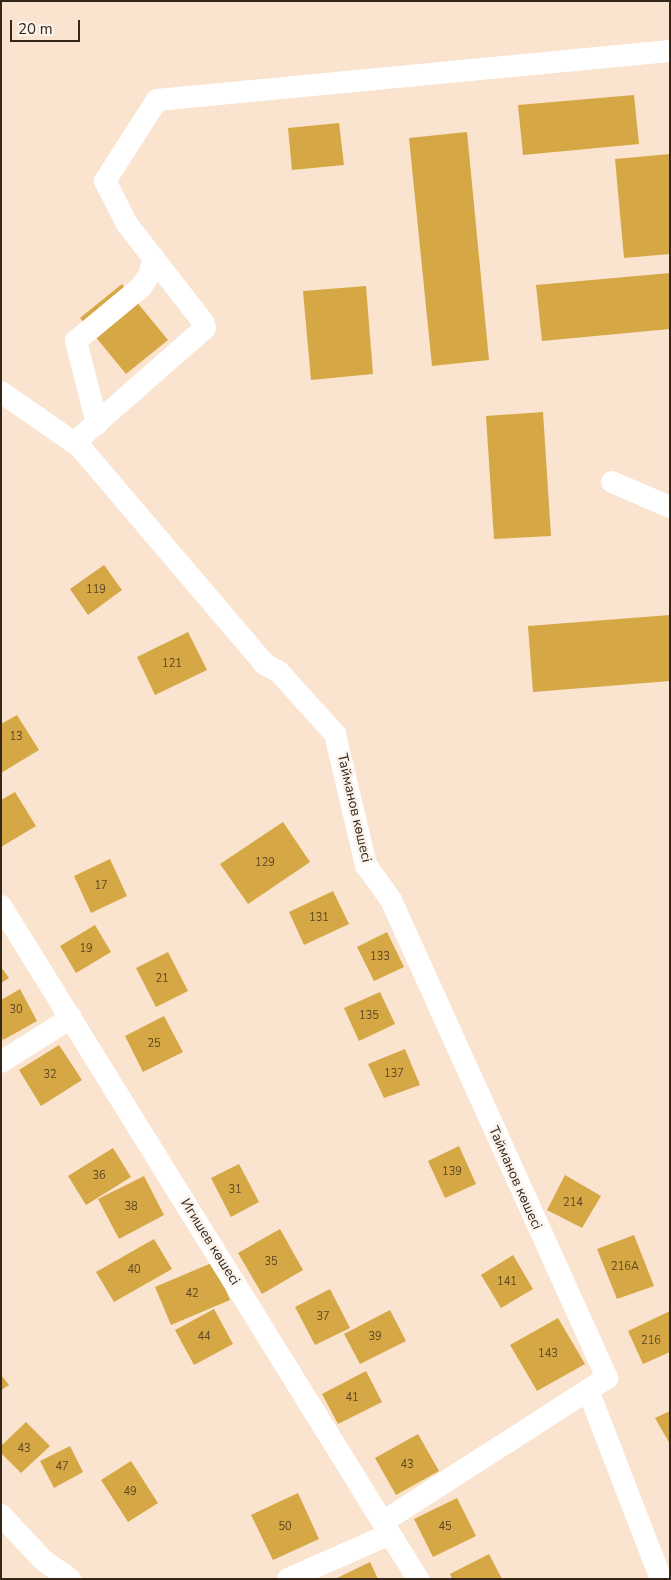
<!DOCTYPE html>
<html>
<head>
<meta charset="utf-8">
<style>
  body { margin:0 }
  #map { position:relative; width:671px; height:1580px; overflow:hidden; background:#fae3cf; font-family:"Nunito Sans",sans-serif }
  div>[style] { position:absolute }
  [style*='--x'] { left:calc(var(--x)*1px); top:calc(var(--y)*1px); width:calc(var(--w)*1px); rotate:calc(var(--a)*1deg) }
  .building>* { inset:0; background:#d6a845 }
  .minor>* { height:22px; margin:-11px; padding:0 11px; transform-origin:11px; border-radius:11px; background:#fff }
  span { translate:-50% -50%; white-space:nowrap; text-align:center; line-height:1.15; -webkit-text-stroke:5px #fbf3ed; paint-order:stroke }
  .number-label { font-size:11px; color:#5c4624 }
  .number-label span { -webkit-text-stroke-width:0 }
  .street-label { font-size:14px; color:#342619 }
  .frame { position:absolute; inset:0; border:2px solid #342619; pointer-events:none }
  .scale { position:absolute; left:10px; top:20px; width:70px; height:22px; box-sizing:border-box; border:2px solid #342619; border-top:0; padding-left:6px; font-size:15px; line-height:18px; white-space:nowrap; color:#342619; -webkit-text-stroke:4px #fbf3ed; paint-order:stroke }
</style>
</head>
<body>
<div id="map">
  <div class="building">
    <div style="clip-path:polygon(634px 95px,639px 144px,523px 155px,518px 105px)"></div>
    <div style="clip-path:polygon(339px 123px,344px 165px,292px 170px,288px 128px)"></div>
    <div style="clip-path:polygon(467px 132px,489px 360px,432px 366px,409px 138px)"></div>
    <div style="clip-path:polygon(670px 154px,670px 254px,624px 258px,615px 159px)"></div>
    <div style="clip-path:polygon(670px 273px,670px 329px,542px 341px,536px 285px)"></div>
    <div style="clip-path:polygon(122px 284px,168px 340px,126px 374px,80px 318px)"></div>
    <div style="clip-path:polygon(366px 286px,373px 374px,311px 380px,303px 291px)"></div>
    <div style="clip-path:polygon(543px 412px,551px 536px,494px 539px,486px 416px)"></div>
    <div style="clip-path:polygon(104px 565px,122px 590px,88px 615px,70px 589px)"></div>
    <div style="clip-path:polygon(670px 615px,670px 681px,533px 692px,528px 626px)"></div>
    <div style="clip-path:polygon(188px 632px,207px 670px,155px 695px,137px 657px)"></div>
    <div style="clip-path:polygon(17px 715px,39px 750px,1px 773px,1px 724px)"></div>
    <div style="clip-path:polygon(15px 792px,36px 826px,1px 847px,1px 800px)"></div>
    <div style="clip-path:polygon(283px 822px,310px 862px,248px 904px,220px 864px)"></div>
    <div style="clip-path:polygon(110px 859px,127px 896px,91px 913px,74px 876px)"></div>
    <div style="clip-path:polygon(333px 891px,349px 924px,304px 945px,289px 912px)"></div>
    <div style="clip-path:polygon(95px 925px,111px 952px,76px 973px,60px 946px)"></div>
    <div style="clip-path:polygon(387px 932px,404px 967px,374px 981px,357px 947px)"></div>
    <div style="clip-path:polygon(168px 952px,188px 991px,156px 1007px,136px 968px)"></div>
    <div style="clip-path:polygon(1px 967px,9px 978px,1px 983px)"></div>
    <div style="clip-path:polygon(20px 989px,37px 1021px,3px 1040px,1px 1036px,1px 1000px)"></div>
    <div style="clip-path:polygon(380px 992px,395px 1024px,359px 1041px,344px 1008px)"></div>
    <div style="clip-path:polygon(164px 1016px,183px 1052px,143px 1072px,125px 1036px)"></div>
    <div style="clip-path:polygon(59px 1045px,82px 1080px,41px 1106px,19px 1070px)"></div>
    <div style="clip-path:polygon(405px 1049px,420px 1085px,384px 1098px,368px 1064px)"></div>
    <div style="clip-path:polygon(459px 1146px,476px 1184px,445px 1198px,428px 1161px)"></div>
    <div style="clip-path:polygon(113px 1148px,131px 1177px,86px 1205px,68px 1176px)"></div>
    <div style="clip-path:polygon(239px 1164px,259px 1202px,231px 1217px,211px 1178px)"></div>
    <div style="clip-path:polygon(565px 1175px,601px 1196px,582px 1228px,547px 1210px)"></div>
    <div style="clip-path:polygon(144px 1176px,164px 1215px,119px 1239px,98px 1199px)"></div>
    <div style="clip-path:polygon(280px 1229px,303px 1270px,262px 1294px,238px 1253px)"></div>
    <div style="clip-path:polygon(634px 1235px,654px 1286px,617px 1299px,597px 1249px)"></div>
    <div style="clip-path:polygon(154px 1239px,172px 1269px,114px 1302px,96px 1272px)"></div>
    <div style="clip-path:polygon(513px 1255px,533px 1289px,501px 1308px,481px 1275px)"></div>
    <div style="clip-path:polygon(214px 1262px,230px 1300px,171px 1325px,155px 1287px)"></div>
    <div style="clip-path:polygon(330px 1289px,350px 1328px,315px 1345px,295px 1307px)"></div>
    <div style="clip-path:polygon(214px 1309px,233px 1344px,194px 1365px,175px 1330px)"></div>
    <div style="clip-path:polygon(390px 1310px,406px 1341px,360px 1364px,344px 1334px)"></div>
    <div style="clip-path:polygon(670px 1311px,670px 1352px,643px 1364px,628px 1331px)"></div>
    <div style="clip-path:polygon(558px 1318px,585px 1364px,537px 1391px,510px 1345px)"></div>
    <div style="clip-path:polygon(366px 1371px,382px 1402px,338px 1424px,322px 1394px)"></div>
    <div style="clip-path:polygon(1px 1375px,9px 1385px,1px 1390px)"></div>
    <div style="clip-path:polygon(670px 1411px,670px 1444px,655px 1418px)"></div>
    <div style="clip-path:polygon(26px 1422px,50px 1446px,21px 1473px,1px 1453px,1px 1446px)"></div>
    <div style="clip-path:polygon(418px 1434px,439px 1471px,396px 1495px,375px 1458px)"></div>
    <div style="clip-path:polygon(70px 1446px,83px 1472px,54px 1488px,40px 1461px)"></div>
    <div style="clip-path:polygon(131px 1461px,158px 1503px,128px 1522px,101px 1480px)"></div>
    <div style="clip-path:polygon(298px 1493px,319px 1539px,273px 1560px,251px 1515px)"></div>
    <div style="clip-path:polygon(457px 1498px,476px 1536px,433px 1557px,414px 1519px)"></div>
    <div style="clip-path:polygon(489px 1554px,502px 1579px,452px 1579px,450px 1574px)"></div>
    <div style="clip-path:polygon(370px 1562px,378px 1579px,335px 1579px)"></div>
  </div>
  <div class="minor">
    <div style="--x:1;--y:392;--w:96;--a:34.8"></div>
    <div style="--x:80;--y:447;--w:285;--a:49.6"></div>
    <div style="--x:265;--y:664;--w:16;--a:30"></div>
    <div style="--x:279;--y:672;--w:84;--a:47.9"></div>
    <div style="--x:335;--y:734;--w:135;--a:76.7"></div>
    <div style="--x:366;--y:865;--w:43;--a:54.5"></div>
    <div style="--x:391;--y:900;--w:525;--a:65.68"></div>
    <div style="--x:607;--y:1378;--w:266;--a:147.3"></div>
    <div style="--x:97;--y:424;--w:86;--a:-104.2"></div>
    <div style="--x:76;--y:341;--w:85;--a:-39.7"></div>
    <div style="--x:141;--y:287;--w:14;--a:-56"></div>
    <div style="--x:149;--y:275;--w:18;--a:-74"></div>
    <div style="--x:74;--y:443;--w:174;--a:-41.3"></div>
    <div style="--x:205;--y:328;--w:6;--a:-108"></div>
    <div style="--x:203;--y:322;--w:124;--a:-127.8"></div>
    <div style="--x:127;--y:224;--w:48;--a:-117.1"></div>
    <div style="--x:105;--y:181;--w:96;--a:-57.3"></div>
    <div style="--x:157;--y:100;--w:515;--a:-5.46"></div>
    <div style="--x:612;--y:482;--w:63;--a:23.3"></div>
    <div style="--x:1;--y:906;--w:792;--a:58.22"></div>
    <div style="--x:1;--y:1062;--w:83;--a:-32.2"></div>
    <div style="--x:588;--y:1390;--w:203;--a:68.9"></div>
    <div style="--x:1;--y:1515;--w:62;--a:47"></div>
    <div style="--x:43;--y:1560;--w:33;--a:35"></div>
    <div style="--x:288;--y:1579;--w:111;--a:-23.8"></div>
  </div>
  <div class="number-label">
    <span style="left:96px;top:590px">119</span>
    <span style="left:172px;top:664px">121</span>
    <span style="left:16px;top:737px">13</span>
    <span style="left:265px;top:863px">129</span>
    <span style="left:101px;top:886px">17</span>
    <span style="left:319px;top:918px">131</span>
    <span style="left:86px;top:949px">19</span>
    <span style="left:380px;top:957px">133</span>
    <span style="left:162px;top:979px">21</span>
    <span style="left:16px;top:1010px">30</span>
    <span style="left:369px;top:1016px">135</span>
    <span style="left:154px;top:1044px">25</span>
    <span style="left:394px;top:1074px">137</span>
    <span style="left:50px;top:1075px">32</span>
    <span style="left:452px;top:1172px">139</span>
    <span style="left:99px;top:1176px">36</span>
    <span style="left:235px;top:1190px">31</span>
    <span style="left:573px;top:1203px">214</span>
    <span style="left:131px;top:1207px">38</span>
    <span style="left:271px;top:1262px">35</span>
    <span style="left:625px;top:1267px">216А</span>
    <span style="left:134px;top:1270px">40</span>
    <span style="left:507px;top:1282px">141</span>
    <span style="left:192px;top:1294px">42</span>
    <span style="left:323px;top:1317px">37</span>
    <span style="left:204px;top:1337px">44</span>
    <span style="left:375px;top:1337px">39</span>
    <span style="left:651px;top:1341px">216</span>
    <span style="left:548px;top:1354px">143</span>
    <span style="left:352px;top:1398px">41</span>
    <span style="left:24px;top:1449px">43</span>
    <span style="left:407px;top:1465px">43</span>
    <span style="left:62px;top:1467px">47</span>
    <span style="left:130px;top:1492px">49</span>
    <span style="left:285px;top:1527px">50</span>
    <span style="left:445px;top:1527px">45</span>
  </div>
  <div class="street-label">
    <span style="left:354px;top:808px;rotate:77deg">Тайманов көшесі</span>
    <span style="left:515px;top:1178px;rotate:66deg">Тайманов көшесі</span>
    <span style="left:210px;top:1242px;rotate:58deg">Игишев көшесі</span>
  </div>
  <div class="frame"></div>
  <div class="scale">20 m</div>
</div>
</body>
</html>
